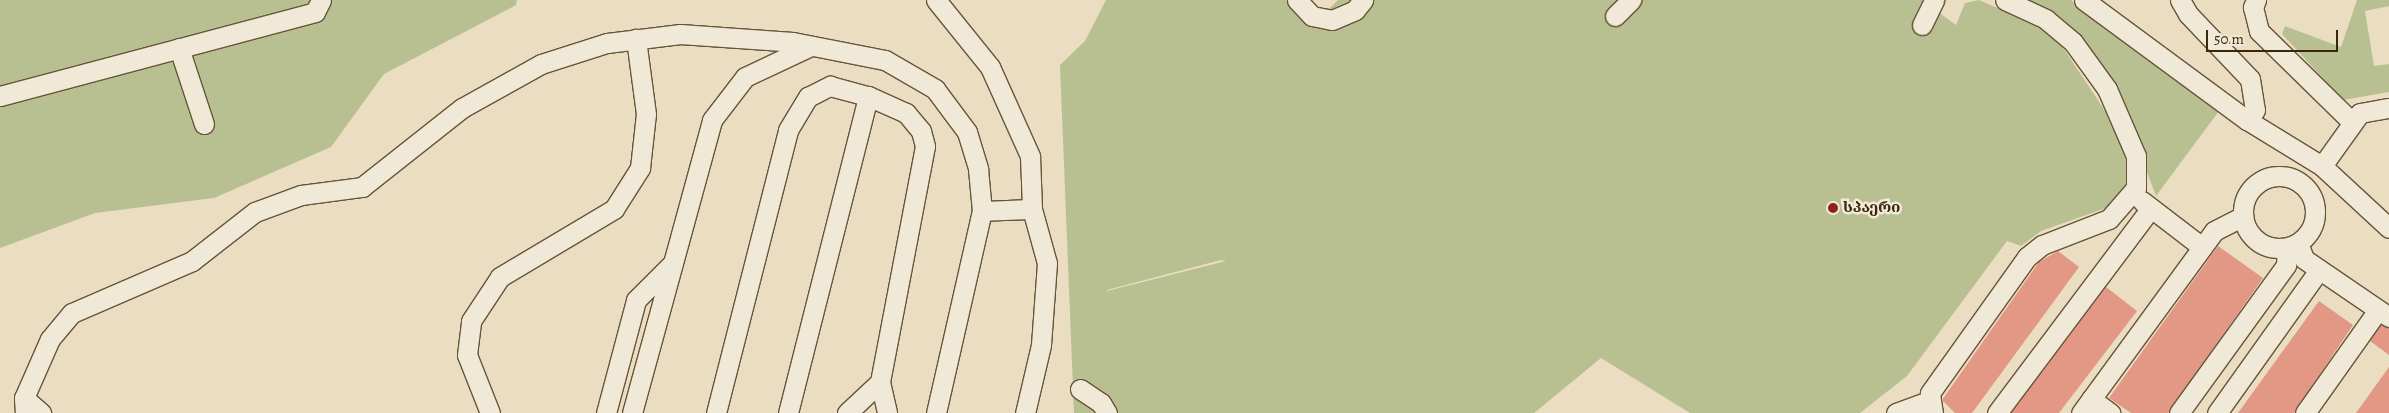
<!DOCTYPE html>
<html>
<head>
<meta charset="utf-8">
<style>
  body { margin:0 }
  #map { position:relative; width:2389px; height:413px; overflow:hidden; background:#eaddc1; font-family:Alegreya,"Noto Serif Georgian",serif }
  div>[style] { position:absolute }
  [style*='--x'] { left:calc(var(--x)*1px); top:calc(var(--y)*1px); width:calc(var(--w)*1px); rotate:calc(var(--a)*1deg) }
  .green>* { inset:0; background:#b8c092 }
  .building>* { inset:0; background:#e39886 }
  .roads { filter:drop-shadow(1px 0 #685438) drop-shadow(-1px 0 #685438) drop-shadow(0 1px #685438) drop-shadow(0 -1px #685438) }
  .minor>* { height:19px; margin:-9.5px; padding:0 9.5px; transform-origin:9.5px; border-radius:9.5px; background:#f1e9d7 }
  .minor>.ring { margin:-9.5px; padding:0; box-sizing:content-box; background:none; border:19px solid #f1e9d7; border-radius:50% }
  .dots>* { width:14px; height:14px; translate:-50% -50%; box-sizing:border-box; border:2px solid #f1e9d7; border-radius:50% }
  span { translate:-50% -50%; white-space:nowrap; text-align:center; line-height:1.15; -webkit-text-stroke:5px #f1e9d7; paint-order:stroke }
  .poi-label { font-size:15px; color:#3c260a; font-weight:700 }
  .left { translate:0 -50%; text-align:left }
  .scale { position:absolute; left:2206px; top:30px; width:132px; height:22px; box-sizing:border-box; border:2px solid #3c260a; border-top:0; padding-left:6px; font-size:15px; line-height:18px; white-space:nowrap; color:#3c260a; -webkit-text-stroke:4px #f1e9d7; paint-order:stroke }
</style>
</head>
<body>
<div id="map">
  <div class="green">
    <div style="clip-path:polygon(0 0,517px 0,516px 5px,384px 74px,331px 147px,214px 198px,95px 213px,0 248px)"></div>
    <div style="clip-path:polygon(evenodd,1106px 0,1293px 0,1312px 10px,1330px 8px,1338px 0,1922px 0,1956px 25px,1965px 3px,1979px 0,2035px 24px,2060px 43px,2125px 141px,2131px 177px,2122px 194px,2106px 208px,2041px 231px,2021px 246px,2007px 241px,1907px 376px,1860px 413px,1690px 413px,1601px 358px,1534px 413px,1074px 413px,1060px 65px,1085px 41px,1106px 0,1221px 260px,1226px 261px,1107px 291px,1107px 290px,1221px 260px)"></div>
    <div style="clip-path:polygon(2023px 0,2071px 0,2219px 111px,2156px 196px,2115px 88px)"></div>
    <div style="clip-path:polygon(2357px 0,2389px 0,2389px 6px,2365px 11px,2374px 66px,2389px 64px,2389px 92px,2343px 100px,2282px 34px,2285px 26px,2341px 47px)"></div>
  </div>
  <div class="building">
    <div style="clip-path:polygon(2218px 246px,2263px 278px,2168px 413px,2131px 413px,2109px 398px)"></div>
    <div style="clip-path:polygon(2058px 251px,2079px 267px,1972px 413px,1955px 413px,1942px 400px,2039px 262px)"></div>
    <div style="clip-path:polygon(2106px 287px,2137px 311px,2059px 413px,2011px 413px)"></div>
    <div style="clip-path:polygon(2319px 301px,2353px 325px,2294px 413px,2238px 413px)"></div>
    <div style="clip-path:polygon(2381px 325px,2389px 328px,2389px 355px,2370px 341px)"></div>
    <div style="clip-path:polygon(2389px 367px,2389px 413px,2356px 413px)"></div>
  </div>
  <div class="roads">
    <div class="minor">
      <div style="--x:936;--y:0;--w:86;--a:51.1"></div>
      <div style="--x:990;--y:67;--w:98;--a:65.8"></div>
      <div style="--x:1030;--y:156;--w:53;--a:87.8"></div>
      <div style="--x:1032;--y:209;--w:56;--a:74.5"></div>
      <div style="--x:1047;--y:263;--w:82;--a:94.2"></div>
      <div style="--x:1041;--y:345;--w:70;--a:103.2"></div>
      <div style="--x:1297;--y:0;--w:22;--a:47"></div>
      <div style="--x:1312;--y:16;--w:20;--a:11"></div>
      <div style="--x:1332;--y:20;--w:25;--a:-23"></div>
      <div style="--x:1355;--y:10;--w:13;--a:-51"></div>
      <div style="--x:2084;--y:0;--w:202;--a:36.4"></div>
      <div style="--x:2247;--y:120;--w:88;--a:31.5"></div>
      <div style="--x:2322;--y:166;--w:91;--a:42.8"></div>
      <div style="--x:2180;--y:0;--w:16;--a:60"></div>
      <div style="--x:2188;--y:14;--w:90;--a:46.4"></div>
      <div style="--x:2250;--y:79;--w:31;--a:81"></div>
      <div style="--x:2255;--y:110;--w:13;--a:129"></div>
      <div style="--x:2256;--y:0;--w:8;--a:113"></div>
      <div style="--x:2253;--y:7;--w:25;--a:76"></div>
      <div style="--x:2259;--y:31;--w:129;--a:44.4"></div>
      <div style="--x:1615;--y:16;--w:23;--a:-45"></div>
      <div style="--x:1922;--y:25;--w:28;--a:-64"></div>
      <div style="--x:179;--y:48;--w:80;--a:71.8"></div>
      <div style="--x:0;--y:96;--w:326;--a:-14.9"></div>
      <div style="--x:315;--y:12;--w:13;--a:-63"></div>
      <div style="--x:2322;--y:166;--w:65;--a:-54.4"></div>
      <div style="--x:2360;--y:113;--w:29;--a:-10"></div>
      <div class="ring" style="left:2243px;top:176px;width:53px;height:53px"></div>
      <div style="--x:2142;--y:201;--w:76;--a:37.5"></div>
      <div style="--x:2298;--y:243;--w:17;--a:69"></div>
      <div style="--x:2304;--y:259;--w:103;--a:34.3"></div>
      <div style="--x:1080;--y:389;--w:25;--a:34"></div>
      <div style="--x:1101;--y:403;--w:12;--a:59"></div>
      <div style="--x:24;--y:398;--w:64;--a:-66.2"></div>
      <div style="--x:50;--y:339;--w:34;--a:-50"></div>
      <div style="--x:72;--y:313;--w:131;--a:-23.4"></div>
      <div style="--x:192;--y:261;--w:80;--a:-37.9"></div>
      <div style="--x:255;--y:212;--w:49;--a:-20.3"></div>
      <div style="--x:301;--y:195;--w:62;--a:-7.5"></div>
      <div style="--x:362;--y:187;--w:127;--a:-38.3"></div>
      <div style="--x:462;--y:108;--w:90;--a:-29.1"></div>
      <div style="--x:541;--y:64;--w:69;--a:-17.7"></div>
      <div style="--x:607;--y:43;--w:74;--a:-7"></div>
      <div style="--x:680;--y:34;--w:113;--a:4"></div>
      <div style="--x:793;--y:42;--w:94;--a:11.1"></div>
      <div style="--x:885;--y:60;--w:58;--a:30.1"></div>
      <div style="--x:935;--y:89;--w:54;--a:53.3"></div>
      <div style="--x:967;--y:132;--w:39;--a:73"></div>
      <div style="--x:978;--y:169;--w:42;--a:84.6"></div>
      <div style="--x:2091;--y:399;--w:24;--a:36"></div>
      <div style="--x:25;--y:413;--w:15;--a:-94"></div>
      <div style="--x:24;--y:398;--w:23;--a:41"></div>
      <div style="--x:490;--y:413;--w:62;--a:-111.6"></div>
      <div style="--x:467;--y:355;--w:34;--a:-83"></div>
      <div style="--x:471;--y:321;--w:53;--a:-56.6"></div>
      <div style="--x:500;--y:277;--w:133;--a:-30.8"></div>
      <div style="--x:614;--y:209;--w:49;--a:-57.6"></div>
      <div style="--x:640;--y:168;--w:54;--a:-83.7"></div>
      <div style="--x:646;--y:114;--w:76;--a:-97.6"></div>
      <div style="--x:606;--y:413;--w:117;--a:-75.1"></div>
      <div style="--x:636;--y:300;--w:52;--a:-45"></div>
      <div style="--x:632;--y:413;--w:304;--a:-74.7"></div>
      <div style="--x:712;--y:120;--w:54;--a:-52.5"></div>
      <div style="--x:745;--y:77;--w:73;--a:-25.2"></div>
      <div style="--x:716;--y:413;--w:292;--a:-75.7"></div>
      <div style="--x:788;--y:130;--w:39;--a:-59"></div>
      <div style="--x:808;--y:97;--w:25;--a:-27"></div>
      <div style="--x:830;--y:86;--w:39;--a:15"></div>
      <div style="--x:868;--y:96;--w:42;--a:24.1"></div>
      <div style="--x:906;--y:113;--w:23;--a:50"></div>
      <div style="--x:921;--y:131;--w:16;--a:75"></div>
      <div style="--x:925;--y:146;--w:240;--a:100.8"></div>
      <div style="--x:788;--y:413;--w:327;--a:-75.8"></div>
      <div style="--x:847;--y:413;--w:45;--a:-43.2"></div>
      <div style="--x:880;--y:382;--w:32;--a:77"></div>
      <div style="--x:936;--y:413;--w:207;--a:-77.2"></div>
      <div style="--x:982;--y:211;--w:50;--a:-2.3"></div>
      <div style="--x:1896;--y:413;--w:35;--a:-20"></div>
      <div style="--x:1933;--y:413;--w:20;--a:-99"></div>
      <div style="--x:1930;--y:393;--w:167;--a:-54.5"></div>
      <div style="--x:2027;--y:257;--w:19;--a:-39"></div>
      <div style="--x:2042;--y:245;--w:72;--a:-21.2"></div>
      <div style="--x:2109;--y:219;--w:41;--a:-48.9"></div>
      <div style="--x:2136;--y:188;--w:32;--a:-90"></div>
      <div style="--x:2136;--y:156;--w:73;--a:-113.4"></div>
      <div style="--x:2107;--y:89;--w:58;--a:-125.9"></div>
      <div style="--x:2073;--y:42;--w:35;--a:-140"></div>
      <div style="--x:2046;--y:19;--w:45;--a:-155.1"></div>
      <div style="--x:1997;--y:413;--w:256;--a:-53.1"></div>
      <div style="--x:2081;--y:413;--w:225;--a:-53.8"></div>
      <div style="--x:2214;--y:231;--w:33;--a:-27"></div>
      <div style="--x:2179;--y:413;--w:183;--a:-54.1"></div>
      <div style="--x:2286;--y:265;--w:17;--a:-87"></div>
      <div style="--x:2217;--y:413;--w:176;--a:-54.5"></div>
      <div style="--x:2305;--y:413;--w:126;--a:-54.7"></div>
    </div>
  </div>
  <div class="dots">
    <div style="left:1833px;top:208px;background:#8f2418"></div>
  </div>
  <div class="poi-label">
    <span class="left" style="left:1843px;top:208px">სპაერი</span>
  </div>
  <div class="scale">50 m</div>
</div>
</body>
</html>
